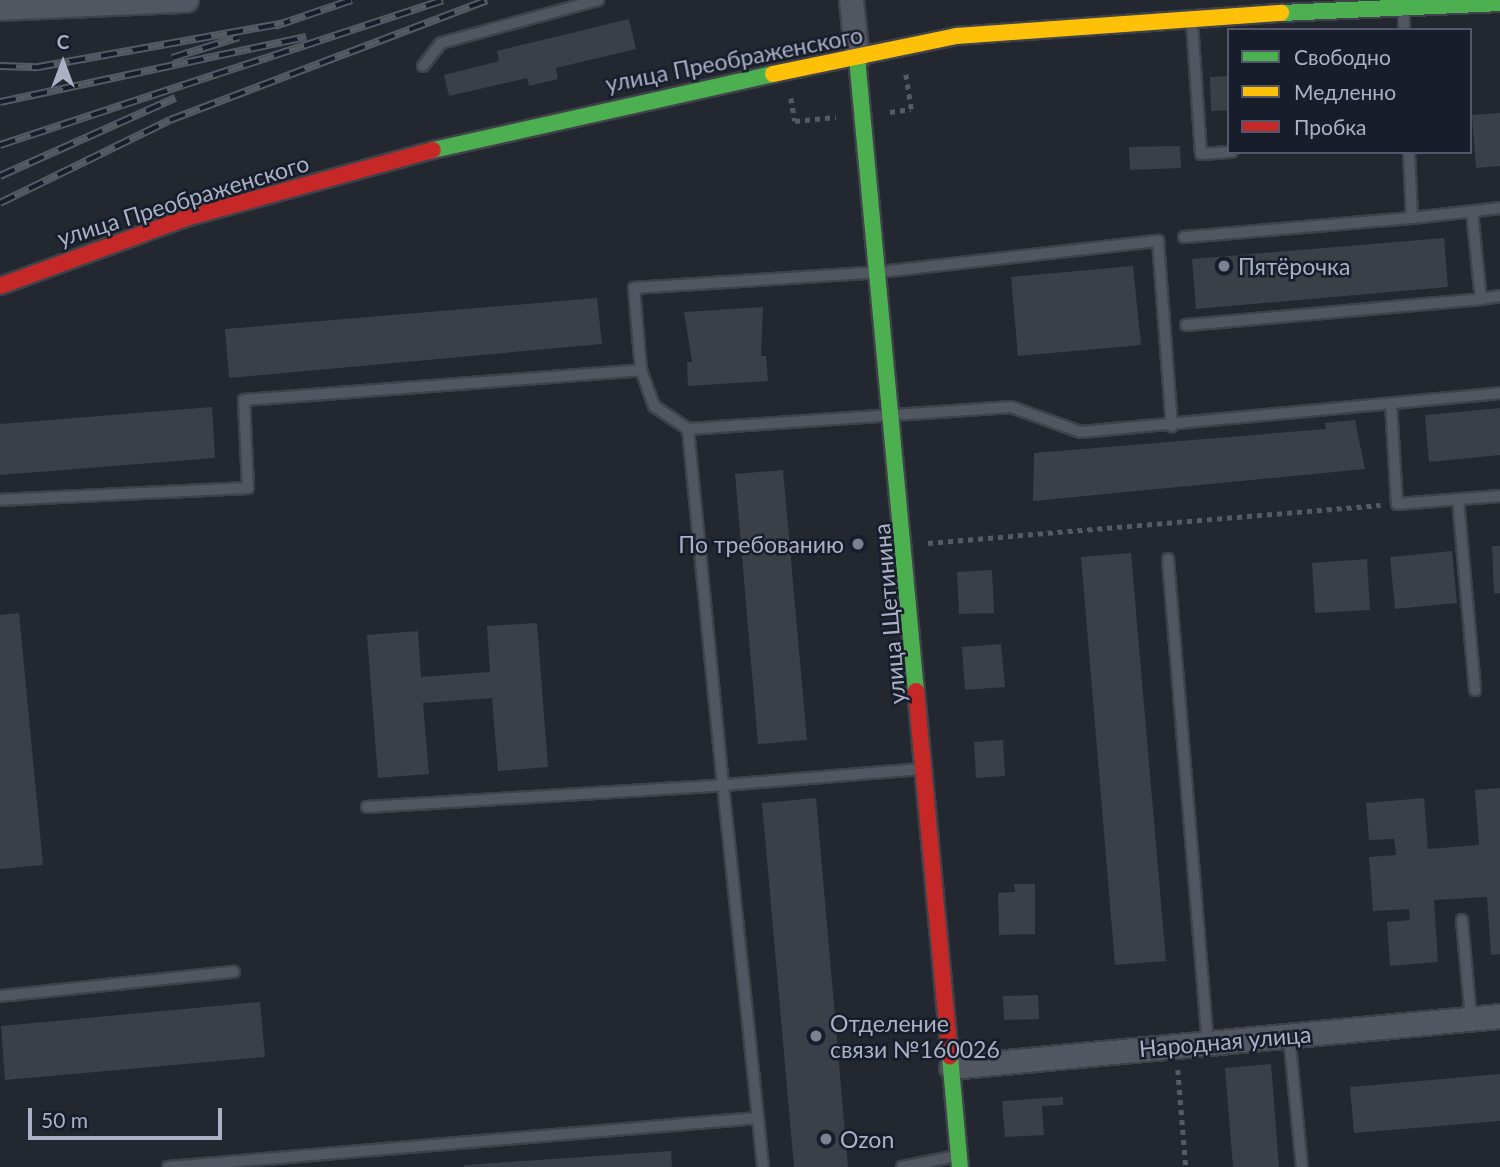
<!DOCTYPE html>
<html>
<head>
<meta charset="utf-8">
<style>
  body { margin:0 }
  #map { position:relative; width:1500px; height:1167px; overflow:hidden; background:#232730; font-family:Lato,sans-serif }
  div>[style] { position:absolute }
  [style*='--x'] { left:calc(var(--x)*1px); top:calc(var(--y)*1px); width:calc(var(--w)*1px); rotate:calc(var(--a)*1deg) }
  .building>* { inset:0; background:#3b3f47 }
  .path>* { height:4.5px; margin-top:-2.25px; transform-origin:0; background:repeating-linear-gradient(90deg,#555a64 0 5px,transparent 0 10px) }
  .roads { filter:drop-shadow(2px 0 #3f424a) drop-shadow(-2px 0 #3f424a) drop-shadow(0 2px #3f424a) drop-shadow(0 -2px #3f424a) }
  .lane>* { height:10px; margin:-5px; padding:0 5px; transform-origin:5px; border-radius:5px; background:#525660 }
  .street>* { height:23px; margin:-11.5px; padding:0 11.5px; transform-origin:11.5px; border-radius:11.5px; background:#525660 }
  .fast>* { height:16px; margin:-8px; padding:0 8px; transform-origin:8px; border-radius:8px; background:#4caf50 }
  .slow>* { height:16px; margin:-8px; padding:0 8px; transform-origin:8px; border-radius:8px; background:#ffc107 }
  .jam>* { height:16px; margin:-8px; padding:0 8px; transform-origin:8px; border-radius:8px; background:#c62828 }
  .rail>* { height:8px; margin-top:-4px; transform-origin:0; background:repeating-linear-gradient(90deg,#171d2b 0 16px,#565a63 0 32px); box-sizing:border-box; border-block:2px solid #565a63 }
  .dots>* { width:19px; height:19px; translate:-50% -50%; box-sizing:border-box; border:4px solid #171d2b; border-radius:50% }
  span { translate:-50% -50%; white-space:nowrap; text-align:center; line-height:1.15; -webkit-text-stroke:5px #171d2b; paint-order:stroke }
  .street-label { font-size:23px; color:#aab1c5 }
  .poi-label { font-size:23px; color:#aab1c5 }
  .left { translate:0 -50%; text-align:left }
  .right { translate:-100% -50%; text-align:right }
  .legend { position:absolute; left:1227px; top:28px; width:245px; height:126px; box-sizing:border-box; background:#171d2b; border:2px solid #525869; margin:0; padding:9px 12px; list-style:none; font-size:21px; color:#aab1c5 }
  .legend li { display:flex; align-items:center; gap:14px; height:35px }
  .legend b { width:35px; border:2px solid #525869 }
  .north { position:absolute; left:28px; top:28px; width:70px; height:70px; -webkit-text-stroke:5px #171d2b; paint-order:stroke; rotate:0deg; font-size:19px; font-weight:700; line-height:28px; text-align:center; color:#aab1c5 }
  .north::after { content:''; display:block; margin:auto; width:24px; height:32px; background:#aab1c5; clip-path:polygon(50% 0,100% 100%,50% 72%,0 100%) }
  .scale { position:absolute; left:28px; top:1108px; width:194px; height:32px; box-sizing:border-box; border:4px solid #aab1c5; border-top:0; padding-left:9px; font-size:21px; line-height:24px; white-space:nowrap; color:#aab1c5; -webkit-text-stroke:5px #171d2b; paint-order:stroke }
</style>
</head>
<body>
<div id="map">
  <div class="building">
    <div style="clip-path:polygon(629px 19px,636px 49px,556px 68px,558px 79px,529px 86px,527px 78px,449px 96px,444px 75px,499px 61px,497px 51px)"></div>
    <div style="clip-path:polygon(1229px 76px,1229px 110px,1211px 111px,1210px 77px)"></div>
    <div style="clip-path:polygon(1500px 113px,1500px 166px,1476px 168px,1472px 115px)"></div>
    <div style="clip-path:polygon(1180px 146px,1181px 168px,1130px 170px,1129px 147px)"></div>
    <div style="clip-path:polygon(1444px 238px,1448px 287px,1196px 309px,1192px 259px)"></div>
    <div style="clip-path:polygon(1133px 266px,1141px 345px,1018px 356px,1011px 277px)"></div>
    <div style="clip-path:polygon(597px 298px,602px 344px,229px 378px,225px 329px)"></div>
    <div style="clip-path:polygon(763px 307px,761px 356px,766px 356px,768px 381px,688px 386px,687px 362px,692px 362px,684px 312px)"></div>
    <div style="clip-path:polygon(212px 407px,215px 458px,0 475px,0 424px)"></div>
    <div style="clip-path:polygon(1500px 408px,1500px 455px,1429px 462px,1425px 415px)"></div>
    <div style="clip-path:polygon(1355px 420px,1365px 469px,1033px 501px,1034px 453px,1326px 429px,1325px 423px)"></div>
    <div style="clip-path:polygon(783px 470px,807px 740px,758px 744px,735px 474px)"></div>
    <div style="clip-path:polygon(1492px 546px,1500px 546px,1500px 593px,1494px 594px)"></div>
    <div style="clip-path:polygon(1452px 551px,1457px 603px,1395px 609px,1390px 557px)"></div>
    <div style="clip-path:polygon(1131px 553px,1166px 961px,1115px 965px,1081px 557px)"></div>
    <div style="clip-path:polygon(1367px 559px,1370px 610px,1315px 613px,1312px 563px)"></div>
    <div style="clip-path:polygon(992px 570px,994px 613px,959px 614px,957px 572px)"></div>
    <div style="clip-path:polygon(19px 613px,43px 865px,0 869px,0 615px)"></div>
    <div style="clip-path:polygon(537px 623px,548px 767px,498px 771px,492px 698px,423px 703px,429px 774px,378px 778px,367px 635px,418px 631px,421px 677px,490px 672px,487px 626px)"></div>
    <div style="clip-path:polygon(1001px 644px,1005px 687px,965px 690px,962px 647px)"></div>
    <div style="clip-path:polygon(1003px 740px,1005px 776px,976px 778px,974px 742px)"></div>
    <div style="clip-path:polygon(1500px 788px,1500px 954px,1491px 955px,1487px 897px,1434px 900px,1438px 962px,1390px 966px,1387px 922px,1410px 920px,1409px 909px,1373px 911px,1369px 857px,1396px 855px,1394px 839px,1369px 840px,1366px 803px,1424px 798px,1428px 849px,1479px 845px,1475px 790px)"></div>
    <div style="clip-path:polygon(816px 798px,848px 1167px,794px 1167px,762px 803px)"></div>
    <div style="clip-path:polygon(1014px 884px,1035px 884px,1035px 934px,999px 935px,998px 893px,1015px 892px)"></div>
    <div style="clip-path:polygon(1038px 995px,1039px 1019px,1004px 1020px,1003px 996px)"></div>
    <div style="clip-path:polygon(260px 1002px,265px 1057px,5px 1080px,1px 1026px)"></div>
    <div style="clip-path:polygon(1271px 1064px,1279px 1167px,1233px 1167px,1225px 1068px)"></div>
    <div style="clip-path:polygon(1500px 1074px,1500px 1121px,1354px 1133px,1350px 1087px)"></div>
    <div style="clip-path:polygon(1063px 1097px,1063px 1105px,1042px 1106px,1044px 1135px,1005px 1137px,1002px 1101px)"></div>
    <div style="clip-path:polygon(671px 1151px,672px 1167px,464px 1167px,464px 1165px)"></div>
  </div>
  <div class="path">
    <div style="--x:791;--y:98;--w:23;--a:80"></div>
    <div style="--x:795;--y:121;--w:41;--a:-5.6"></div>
    <div style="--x:890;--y:112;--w:21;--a:-8"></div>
    <div style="--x:911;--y:109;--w:36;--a:-99"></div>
    <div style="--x:928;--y:543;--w:454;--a:-4.8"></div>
    <div style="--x:1178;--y:1070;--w:97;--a:85.3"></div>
  </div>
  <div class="roads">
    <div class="lane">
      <div style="--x:1404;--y:8;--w:22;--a:90"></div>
      <div style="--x:1192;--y:22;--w:132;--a:86.1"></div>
      <div style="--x:1201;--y:154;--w:31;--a:-4"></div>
      <div style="--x:423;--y:66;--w:29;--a:-52"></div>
      <div style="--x:441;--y:43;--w:163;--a:-15.3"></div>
      <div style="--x:1409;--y:152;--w:66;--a:87.4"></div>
      <div style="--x:1412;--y:218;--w:89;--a:-6.5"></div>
      <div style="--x:1472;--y:211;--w:88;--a:84.2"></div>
      <div style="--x:1481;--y:299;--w:19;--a:-9"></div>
      <div style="--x:1184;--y:237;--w:229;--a:-4.8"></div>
      <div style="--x:1186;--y:325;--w:296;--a:-5"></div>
      <div style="--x:641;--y:370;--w:82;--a:-94.9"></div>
      <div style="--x:634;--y:288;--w:247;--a:-3.7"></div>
      <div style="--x:880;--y:272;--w:280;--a:-6.4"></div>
      <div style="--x:1158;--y:241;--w:186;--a:85.7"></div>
      <div style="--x:1391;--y:404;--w:100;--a:86.6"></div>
      <div style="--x:1397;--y:504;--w:103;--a:-4.4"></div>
      <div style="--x:688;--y:429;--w:358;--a:84.4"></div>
      <div style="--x:723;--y:785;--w:200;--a:-4.6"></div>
      <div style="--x:1458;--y:499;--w:192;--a:84.9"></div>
      <div style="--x:0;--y:500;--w:248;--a:-2.8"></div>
      <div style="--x:248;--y:488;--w:88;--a:-92.6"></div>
      <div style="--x:244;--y:400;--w:398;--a:-4.3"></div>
      <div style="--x:641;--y:370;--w:38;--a:70"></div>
      <div style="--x:654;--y:406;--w:41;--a:34.1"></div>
      <div style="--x:688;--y:429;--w:324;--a:-3.9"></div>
      <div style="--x:1011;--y:407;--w:74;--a:19.7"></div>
      <div style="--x:1081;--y:432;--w:421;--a:-5.3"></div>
      <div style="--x:1168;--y:559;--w:485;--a:85.3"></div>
      <div style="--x:367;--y:807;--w:357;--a:-3.5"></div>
      <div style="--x:723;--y:785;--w:335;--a:84"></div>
      <div style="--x:1462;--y:920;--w:99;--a:84.8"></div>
      <div style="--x:0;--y:996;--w:235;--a:-5.9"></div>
      <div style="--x:1289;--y:1035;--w:133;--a:84.4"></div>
      <div style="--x:168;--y:1167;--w:592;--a:-4.75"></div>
      <div style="--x:758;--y:1118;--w:49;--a:84.2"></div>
      <div style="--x:902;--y:1167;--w:55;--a:-11.5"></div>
    </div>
    <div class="street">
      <div style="--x:851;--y:0;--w:58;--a:84.1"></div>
      <div style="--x:0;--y:8;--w:186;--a:-2.5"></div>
      <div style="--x:951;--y:1067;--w:551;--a:-5.31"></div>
    </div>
    <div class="fast">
      <div style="--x:1281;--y:13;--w:219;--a:-2.6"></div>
      <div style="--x:857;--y:58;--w:636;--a:84.68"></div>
      <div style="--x:433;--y:150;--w:348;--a:-12.6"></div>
      <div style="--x:950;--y:1056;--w:111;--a:84.9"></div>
    </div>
    <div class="slow">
      <div style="--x:773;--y:74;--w:188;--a:-11.7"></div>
      <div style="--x:957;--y:36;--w:325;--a:-4.1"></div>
    </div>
    <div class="jam">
      <div style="--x:0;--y:286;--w:198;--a:-20.1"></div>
      <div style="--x:186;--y:218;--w:256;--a:-15.4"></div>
      <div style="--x:916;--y:691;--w:367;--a:84.7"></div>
    </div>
  </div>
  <div class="rail">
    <div style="--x:275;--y:26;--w:81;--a:-18.7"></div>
    <div style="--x:172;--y:58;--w:70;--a:-17.4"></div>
    <div style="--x:0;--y:66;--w:38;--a:2"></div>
    <div style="--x:38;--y:67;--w:250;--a:-10.1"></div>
    <div style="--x:0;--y:102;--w:313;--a:-12"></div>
    <div style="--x:0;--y:145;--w:466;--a:-18.1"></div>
    <div style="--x:0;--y:176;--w:192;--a:-24"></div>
    <div style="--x:0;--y:203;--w:189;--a:-26"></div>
    <div style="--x:170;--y:120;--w:339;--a:-20.7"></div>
  </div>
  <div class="dots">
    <div style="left:1224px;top:266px;background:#7b8191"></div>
    <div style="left:858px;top:544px;background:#7b8191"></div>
    <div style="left:816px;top:1036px;background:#7b8191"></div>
    <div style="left:826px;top:1139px;background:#7b8191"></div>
  </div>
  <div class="street-label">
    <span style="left:734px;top:59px;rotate:-11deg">улица Преображенского</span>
    <span style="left:183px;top:200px;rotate:-17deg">улица Преображенского</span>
    <span style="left:889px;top:614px;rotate:-95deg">улица Щетинина</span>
    <span style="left:1225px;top:1041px;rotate:-5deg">Народная улица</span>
  </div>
  <div class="poi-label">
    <span class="left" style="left:1238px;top:266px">Пятёрочка</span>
    <span class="right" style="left:844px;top:544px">По требованию</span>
    <span class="left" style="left:830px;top:1036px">Отделение<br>связи №160026</span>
    <span class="left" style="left:840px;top:1139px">Ozon</span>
  </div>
  <ul class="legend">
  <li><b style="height:9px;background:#4caf50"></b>Свободно</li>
  <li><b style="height:9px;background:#ffc107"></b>Медленно</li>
  <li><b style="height:9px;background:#c62828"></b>Пробка</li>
  </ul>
  <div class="north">С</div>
  <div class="scale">50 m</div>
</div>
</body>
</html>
